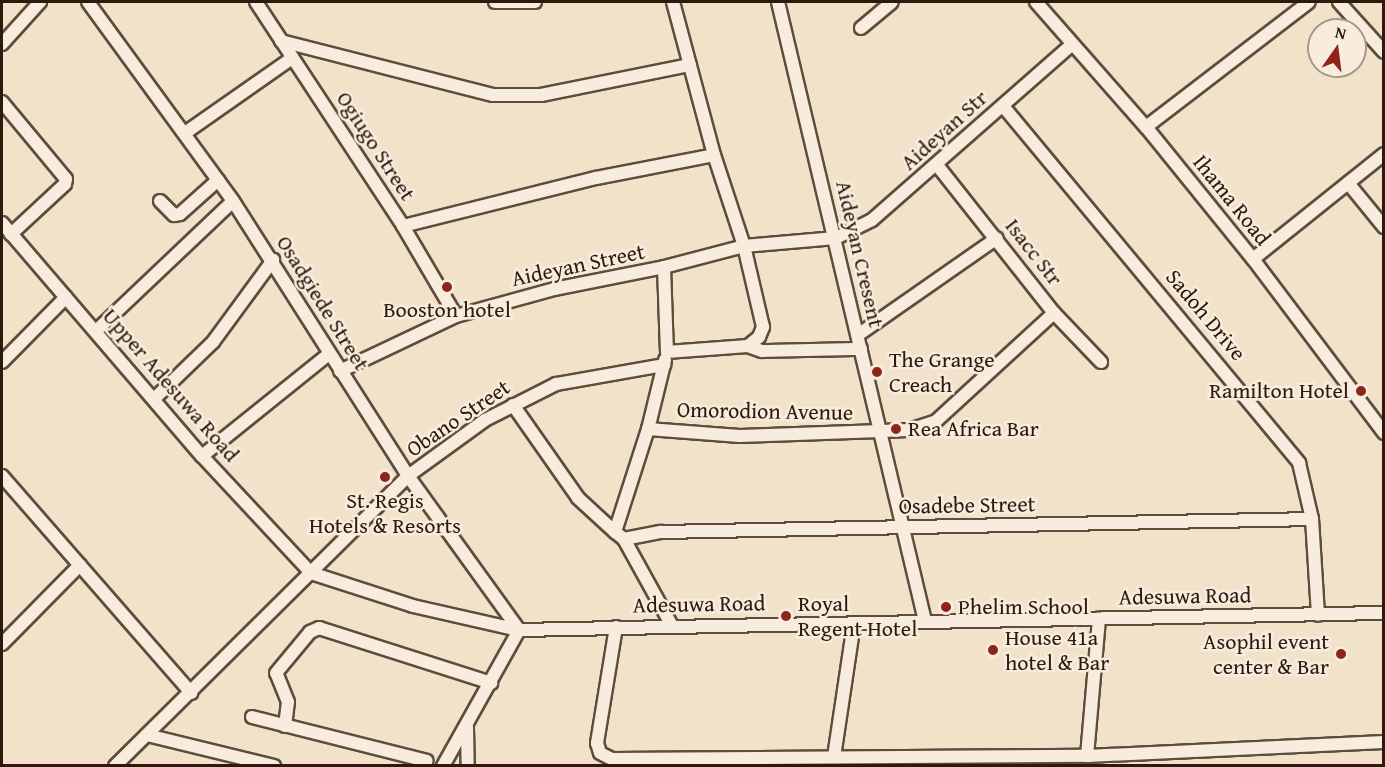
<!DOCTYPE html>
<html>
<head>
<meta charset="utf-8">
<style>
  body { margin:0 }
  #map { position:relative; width:1385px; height:767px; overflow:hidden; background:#f2e2ca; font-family:"Gentium Book Plus",serif }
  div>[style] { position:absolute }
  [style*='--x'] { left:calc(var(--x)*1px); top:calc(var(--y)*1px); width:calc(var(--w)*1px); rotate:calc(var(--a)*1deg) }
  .roads { filter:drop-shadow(2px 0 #5e4c3c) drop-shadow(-2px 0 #5e4c3c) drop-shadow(0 2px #5e4c3c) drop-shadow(0 -2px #5e4c3c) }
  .minor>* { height:12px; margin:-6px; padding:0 6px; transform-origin:6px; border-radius:6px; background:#f7ecdd }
  .dots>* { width:16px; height:16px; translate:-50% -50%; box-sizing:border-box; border:3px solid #f7ecdd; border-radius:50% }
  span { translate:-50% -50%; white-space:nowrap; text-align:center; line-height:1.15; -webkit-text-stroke:5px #f7ecdd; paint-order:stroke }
  .street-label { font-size:22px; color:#2c1a0c }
  .poi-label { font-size:22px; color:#2c1a0c }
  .left { translate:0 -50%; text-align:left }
  .right { translate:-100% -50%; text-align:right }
  .frame { position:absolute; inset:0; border:3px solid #2c1a0c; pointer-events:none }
  .north { position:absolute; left:1307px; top:18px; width:60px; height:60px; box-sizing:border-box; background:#f7ecdd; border:2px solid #a69889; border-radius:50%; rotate:14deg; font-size:16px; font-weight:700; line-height:24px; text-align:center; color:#2c1a0c }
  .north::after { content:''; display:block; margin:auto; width:21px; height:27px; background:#8f2418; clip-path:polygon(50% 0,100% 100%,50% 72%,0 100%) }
</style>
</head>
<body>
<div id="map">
  <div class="roads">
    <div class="minor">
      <div style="--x:88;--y:2;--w:246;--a:53.9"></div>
      <div style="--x:233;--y:201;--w:326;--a:57.5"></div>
      <div style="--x:408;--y:476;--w:190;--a:54.2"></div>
      <div style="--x:256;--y:2;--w:268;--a:56.7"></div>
      <div style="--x:403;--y:226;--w:104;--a:59.5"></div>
      <div style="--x:495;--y:2;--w:40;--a:0"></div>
      <div style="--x:778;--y:2;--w:636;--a:76.64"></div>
      <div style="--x:1036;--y:2;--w:167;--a:48.7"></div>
      <div style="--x:1146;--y:127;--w:170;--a:51"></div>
      <div style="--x:1253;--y:259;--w:218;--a:53"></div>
      <div style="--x:1339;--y:2;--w:67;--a:48"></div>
      <div style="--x:861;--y:28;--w:40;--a:-40"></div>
      <div style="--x:281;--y:41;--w:219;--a:14.3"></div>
      <div style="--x:493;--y:95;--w:48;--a:0"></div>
      <div style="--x:541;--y:95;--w:152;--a:-11.4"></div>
      <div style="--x:2;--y:44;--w:57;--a:-47.9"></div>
      <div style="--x:2;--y:102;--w:100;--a:50.3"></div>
      <div style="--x:66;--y:179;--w:5;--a:101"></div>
      <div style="--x:65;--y:184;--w:74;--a:137.2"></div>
      <div style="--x:1003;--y:106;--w:464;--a:50.3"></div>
      <div style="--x:1299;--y:463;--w:57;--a:76.9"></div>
      <div style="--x:1312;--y:519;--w:96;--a:86.4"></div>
      <div style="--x:1146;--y:127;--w:205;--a:-37.5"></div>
      <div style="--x:185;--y:133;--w:131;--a:-35"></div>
      <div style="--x:937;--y:165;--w:189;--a:51.7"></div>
      <div style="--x:1054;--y:313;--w:68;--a:46.2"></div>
      <div style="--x:1348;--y:183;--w:57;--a:50.7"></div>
      <div style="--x:160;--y:201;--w:20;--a:45"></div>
      <div style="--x:174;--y:215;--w:6;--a:-9"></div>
      <div style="--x:180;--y:214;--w:51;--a:-41.8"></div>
      <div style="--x:2;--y:223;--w:307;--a:49.4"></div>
      <div style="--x:202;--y:456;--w:160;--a:47"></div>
      <div style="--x:311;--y:573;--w:107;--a:17.9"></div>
      <div style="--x:413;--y:606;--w:109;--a:12.8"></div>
      <div style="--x:519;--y:630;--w:865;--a:-1.13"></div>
      <div style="--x:403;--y:226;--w:199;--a:-14"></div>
      <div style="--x:596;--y:178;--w:120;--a:-11"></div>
      <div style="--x:1253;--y:259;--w:168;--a:-38.7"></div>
      <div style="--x:664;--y:267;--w:85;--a:88"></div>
      <div style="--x:667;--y:352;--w:81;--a:-4.2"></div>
      <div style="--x:748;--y:346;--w:14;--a:-39"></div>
      <div style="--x:759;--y:337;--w:11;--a:-68"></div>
      <div style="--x:763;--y:327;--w:83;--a:-103.2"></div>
      <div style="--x:744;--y:246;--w:96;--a:-108.2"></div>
      <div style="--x:714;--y:155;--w:158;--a:-105"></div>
      <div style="--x:97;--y:330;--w:187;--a:-43.5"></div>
      <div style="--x:858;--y:335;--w:169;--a:-34.9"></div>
      <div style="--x:748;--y:346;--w:15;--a:20"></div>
      <div style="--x:762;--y:351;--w:99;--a:-1.2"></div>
      <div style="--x:665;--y:360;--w:71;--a:103.8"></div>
      <div style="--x:648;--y:429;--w:108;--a:107.8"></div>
      <div style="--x:615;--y:532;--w:11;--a:38"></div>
      <div style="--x:624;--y:539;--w:99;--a:61.1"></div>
      <div style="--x:2;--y:362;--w:91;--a:-45.4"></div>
      <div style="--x:340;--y:371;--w:128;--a:-25.4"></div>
      <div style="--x:456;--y:316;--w:102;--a:-15.4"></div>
      <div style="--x:554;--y:289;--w:112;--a:-11.3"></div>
      <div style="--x:664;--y:267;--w:83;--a:-14.7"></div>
      <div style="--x:744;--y:246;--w:92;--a:-5"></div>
      <div style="--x:836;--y:238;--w:40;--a:-26.6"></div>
      <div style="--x:872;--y:220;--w:266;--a:-41.3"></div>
      <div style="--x:154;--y:399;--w:82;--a:-44"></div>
      <div style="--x:213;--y:342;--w:102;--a:-53.8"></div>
      <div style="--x:513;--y:405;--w:113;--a:55"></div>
      <div style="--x:578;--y:498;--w:50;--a:42.6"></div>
      <div style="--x:648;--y:429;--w:92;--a:4.4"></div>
      <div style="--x:740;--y:436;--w:169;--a:-2"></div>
      <div style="--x:909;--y:430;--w:28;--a:-18"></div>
      <div style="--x:936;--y:421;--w:160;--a:-42.5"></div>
      <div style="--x:202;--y:456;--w:163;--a:-38.8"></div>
      <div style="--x:2;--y:476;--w:288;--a:48.9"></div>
      <div style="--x:624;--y:539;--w:38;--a:-11"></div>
      <div style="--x:661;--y:532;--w:651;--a:-1.14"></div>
      <div style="--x:616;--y:627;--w:118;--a:99.3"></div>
      <div style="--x:597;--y:743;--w:10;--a:73"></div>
      <div style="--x:600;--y:753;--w:13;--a:27"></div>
      <div style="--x:612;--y:759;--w:475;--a:-0.4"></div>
      <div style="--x:1087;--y:756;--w:297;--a:-2.7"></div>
      <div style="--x:2;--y:644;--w:111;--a:-45.4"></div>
      <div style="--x:252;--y:717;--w:180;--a:14.1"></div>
      <div style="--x:285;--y:726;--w:24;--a:-83"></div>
      <div style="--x:288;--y:702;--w:31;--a:-112"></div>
      <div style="--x:276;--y:673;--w:53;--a:-50.3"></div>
      <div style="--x:310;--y:632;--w:10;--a:-24"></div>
      <div style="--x:319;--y:628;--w:181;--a:17.7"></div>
      <div style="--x:467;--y:727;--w:39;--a:89"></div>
      <div style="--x:147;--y:735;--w:131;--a:13.7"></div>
      <div style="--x:1087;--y:756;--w:138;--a:-85"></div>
      <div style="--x:834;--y:757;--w:135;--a:-81.5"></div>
      <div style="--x:115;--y:766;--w:412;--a:-44.7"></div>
      <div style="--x:408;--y:476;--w:95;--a:-36"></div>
      <div style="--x:485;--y:420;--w:80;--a:-26.9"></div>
      <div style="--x:556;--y:384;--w:110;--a:-10"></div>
      <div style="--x:443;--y:766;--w:156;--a:-60.8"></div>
    </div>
  </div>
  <div class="dots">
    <div style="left:447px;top:287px;background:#8f2418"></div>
    <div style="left:877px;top:372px;background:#8f2418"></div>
    <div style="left:1361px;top:391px;background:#8f2418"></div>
    <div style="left:896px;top:429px;background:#8f2418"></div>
    <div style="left:385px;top:477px;background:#8f2418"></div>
    <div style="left:946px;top:607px;background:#8f2418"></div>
    <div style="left:786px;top:616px;background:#8f2418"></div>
    <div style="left:993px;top:650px;background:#8f2418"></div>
    <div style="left:1341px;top:654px;background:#8f2418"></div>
  </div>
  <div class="street-label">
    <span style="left:944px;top:130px;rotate:-42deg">Aideyan Str</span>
    <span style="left:376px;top:146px;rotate:57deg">Ogiugo Street</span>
    <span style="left:1232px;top:200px;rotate:51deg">Ihama Road</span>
    <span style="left:1034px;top:252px;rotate:52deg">Isacc Str</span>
    <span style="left:860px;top:254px;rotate:77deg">Aideyan Cresent</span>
    <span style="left:578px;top:265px;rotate:-12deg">Aideyan Street</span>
    <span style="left:323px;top:303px;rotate:58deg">Osadgiede Street</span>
    <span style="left:1206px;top:315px;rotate:50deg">Sadoh Drive</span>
    <span style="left:171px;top:385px;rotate:49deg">Upper Adesuwa Road</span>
    <span style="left:765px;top:411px;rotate:1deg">Omorodion Avenue</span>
    <span style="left:458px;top:418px;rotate:-34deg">Obano Street</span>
    <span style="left:967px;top:505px;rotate:-1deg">Osadebe Street</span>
    <span style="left:1185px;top:596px;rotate:-1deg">Adesuwa Road</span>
    <span style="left:699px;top:604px;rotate:-1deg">Adesuwa Road</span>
  </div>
  <div class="poi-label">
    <span style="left:447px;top:310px">Booston hotel</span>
    <span class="left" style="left:889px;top:372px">The Grange<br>Creach</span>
    <span class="right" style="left:1349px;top:391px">Ramilton Hotel</span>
    <span class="left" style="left:908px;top:429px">Rea Africa Bar</span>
    <span style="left:385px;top:513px">St. Regis<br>Hotels &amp; Resorts</span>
    <span class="left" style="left:798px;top:616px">Royal<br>Regent Hotel</span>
    <span class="left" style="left:958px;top:607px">Phelim School</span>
    <span class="left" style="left:1005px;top:650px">House 41a<br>hotel &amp; Bar</span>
    <span class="right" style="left:1329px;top:654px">Asophil event<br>center &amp; Bar</span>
  </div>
  <div class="frame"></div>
  <div class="north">N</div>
</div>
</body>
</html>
